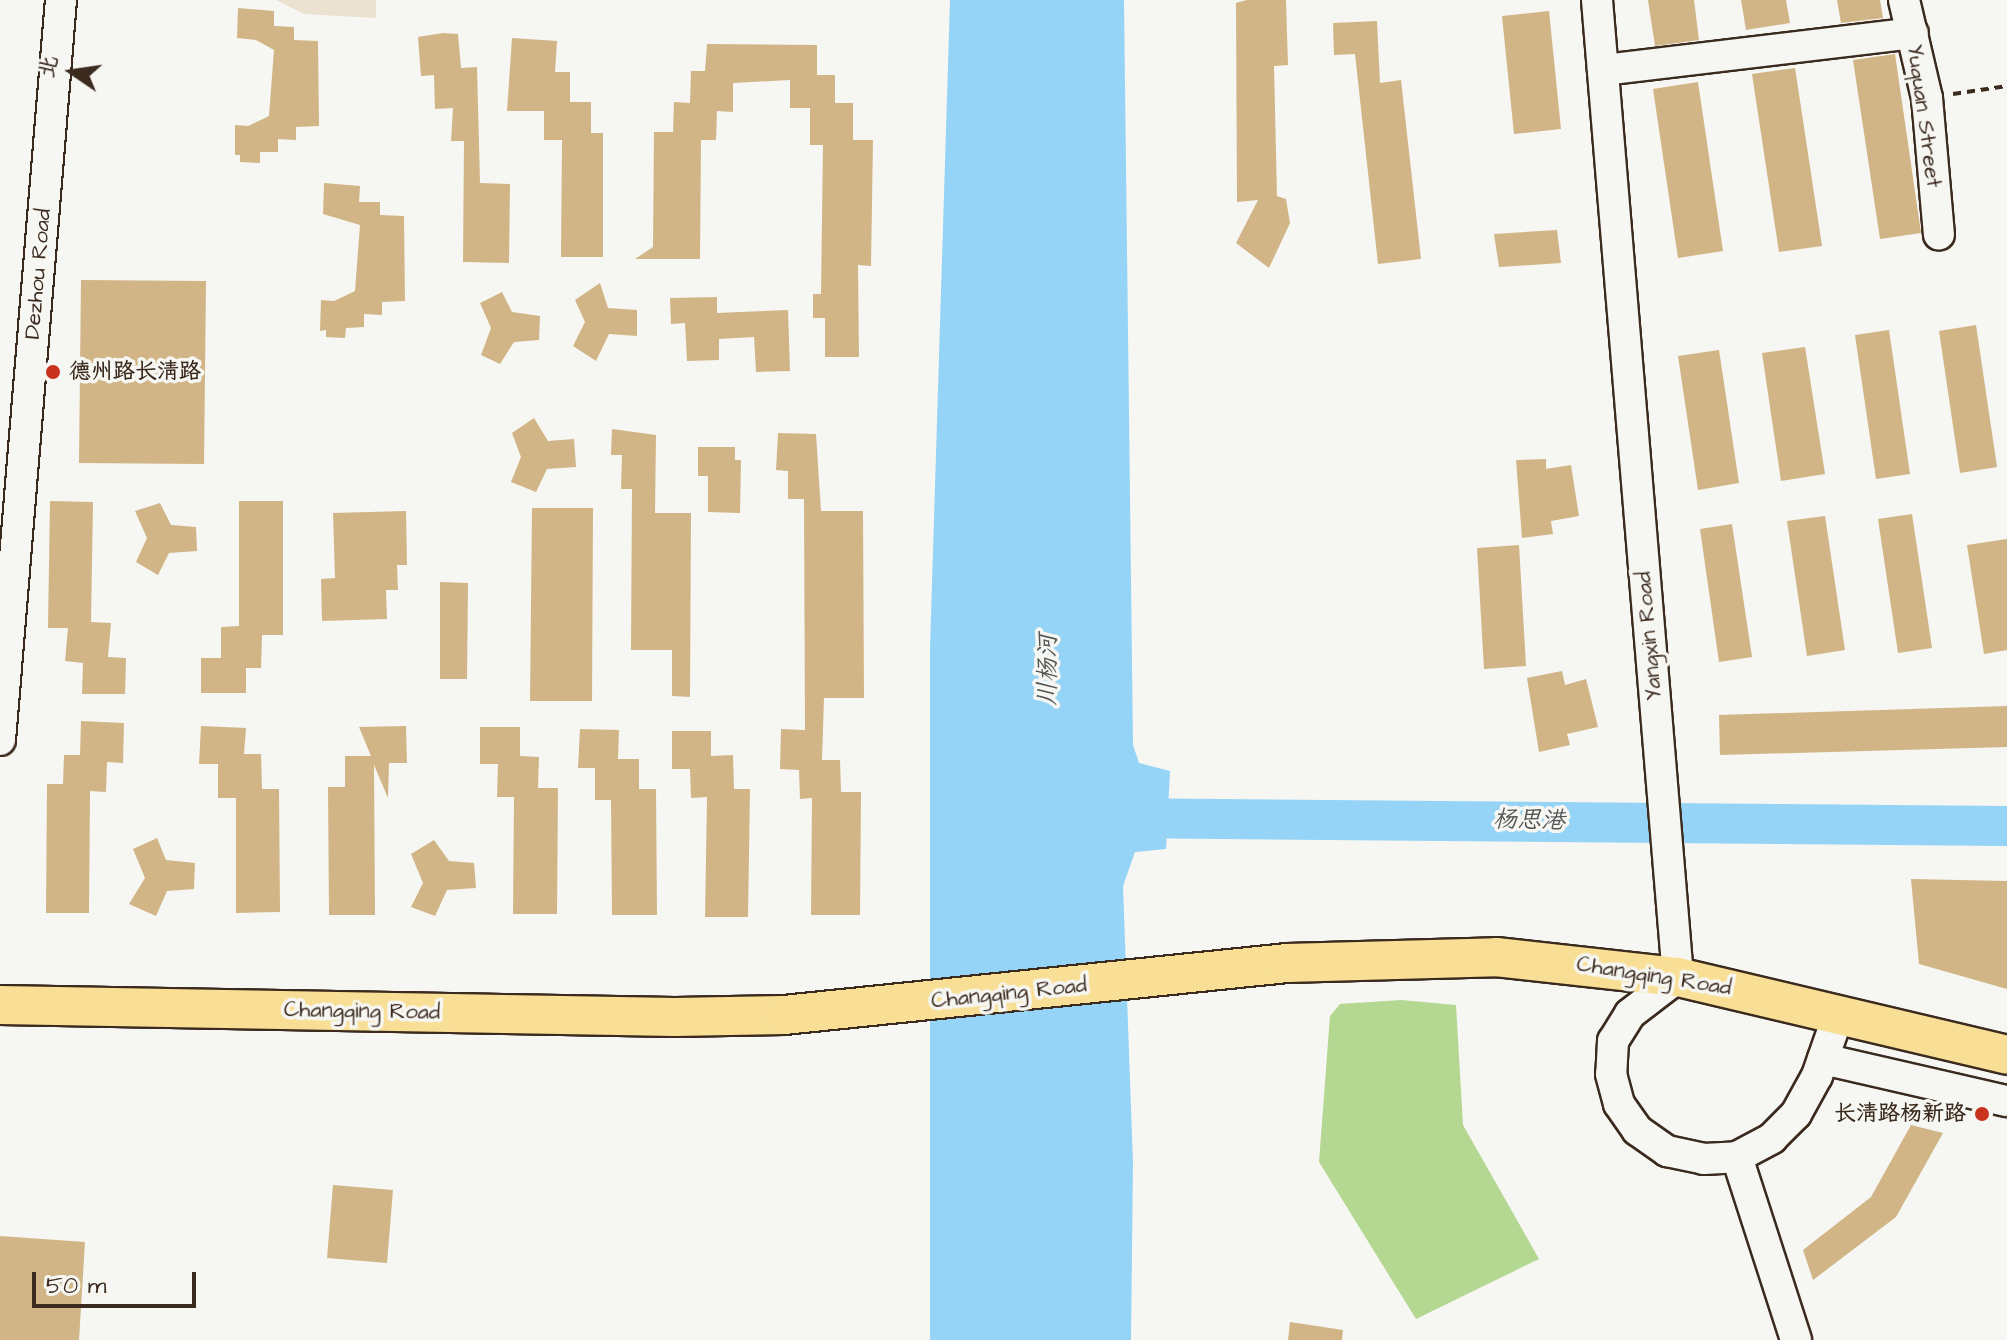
<!DOCTYPE html>
<html>
<head>
<meta charset="utf-8">
<style>
  body { margin:0 }
  #map { position:relative; width:2007px; height:1340px; overflow:hidden; background:#f6f6f2; font-family:"Architects Daughter","LXGW WenKai TC",sans-serif }
  div>[style] { position:absolute }
  [style*='--x'] { left:calc(var(--x)*1px); top:calc(var(--y)*1px); width:calc(var(--w)*1px); rotate:calc(var(--a)*1deg) }
  .built>* { inset:0; background:#ebe2d2 }
  .green>* { inset:0; background:#b4d791 }
  .water>* { inset:0; background:#95d4f6 }
  .river>* { height:40px; margin:-20px; padding:0 20px; transform-origin:20px; border-radius:20px; background:#95d4f6 }
  .building>* { inset:0; background:#d1b586 }
  .path>* { height:4px; margin-top:-2px; transform-origin:0; background:repeating-linear-gradient(90deg,#3b2a1e 0 8px,transparent 0 14px) }
  .roads { filter:drop-shadow(2px 0 #3b2a1e) drop-shadow(-2px 0 #3b2a1e) drop-shadow(0 2px #3b2a1e) drop-shadow(0 -2px #3b2a1e) }
  .minor>* { height:30px; margin:-15px; padding:0 15px; transform-origin:15px; border-radius:15px; background:#f6f6f2 }
  .major>* { height:38px; margin:-19px; padding:0 19px; transform-origin:19px; border-radius:19px; background:#f9df96 }
  .dots>* { width:22px; height:22px; translate:-50% -50%; box-sizing:border-box; border:4px solid #f6f6f2; border-radius:50% }
  span { translate:-50% -50%; white-space:nowrap; text-align:center; line-height:1.15; -webkit-text-stroke:7px #f6f6f2; paint-order:stroke }
  .street-label { font-size:22px; color:#3b2a1e }
  .poi-label { font-size:22px; color:#3b2a1e; font-weight:700 }
  .left { translate:0 -50%; text-align:left }
  .right { translate:-100% -50%; text-align:right }
  .water-label { font-size:24px; color:#525454; font-style:italic }
  .north { position:absolute; left:32px; top:32px; width:80px; height:80px; -webkit-text-stroke:6px #f6f6f2; paint-order:stroke; rotate:283deg; font-size:22px; font-weight:700; line-height:32px; text-align:center; color:#3b2a1e }
  .north::after { content:''; display:block; margin:auto; width:28px; height:36px; background:#3b2a1e; clip-path:polygon(50% 0,100% 100%,50% 72%,0 100%) }
  .scale { position:absolute; left:32px; top:1272px; width:164px; height:36px; box-sizing:border-box; border:4px solid #3b2a1e; border-top:0; padding-left:10px; font-size:24px; line-height:28px; white-space:nowrap; color:#3b2a1e; -webkit-text-stroke:6px #f6f6f2; paint-order:stroke }
</style>
</head>
<body>
<div id="map">
  <div class="built">
    <div style="clip-path:polygon(276px 0,376px 0,376px 18px,304px 14px)"></div>
  </div>
  <div class="green">
    <div style="clip-path:polygon(1401px 1000px,1456px 1005px,1463px 1125px,1539px 1259px,1416px 1319px,1319px 1162px,1330px 1016px,1340px 1004px)"></div>
  </div>
  <div class="water">
    <div style="clip-path:polygon(950px 0,1124px 0,1133px 745px,1139px 763px,1170px 771px,1166px 849px,1135px 852px,1123px 886px,1133px 1163px,1131px 1340px,930px 1340px,930px 648px)"></div>
  </div>
  <div class="river">
    <div style="--x:1115;--y:818;--w:892;--a:0.51"></div>
  </div>
  <div class="building">
    <div style="clip-path:polygon(1247px 0,1286px 0,1288px 65px,1274px 66px,1277px 196px,1286px 199px,1290px 223px,1269px 268px,1236px 243px,1258px 200px,1237px 202px,1236px 3px)"></div>
    <div style="clip-path:polygon(1648px 0,1694px 0,1699px 40px,1655px 46px)"></div>
    <div style="clip-path:polygon(1741px 0,1786px 0,1790px 23px,1746px 30px)"></div>
    <div style="clip-path:polygon(1837px 0,1880px 0,1883px 18px,1841px 23px)"></div>
    <div style="clip-path:polygon(238px 8px,274px 11px,274px 26px,294px 27px,294px 40px,318px 41px,319px 126px,296px 127px,296px 140px,278px 139px,278px 152px,260px 152px,260px 163px,240px 162px,240px 155px,235px 155px,235px 125px,248px 126px,269px 116px,274px 50px,256px 40px,237px 38px)"></div>
    <div style="clip-path:polygon(1549px 11px,1561px 129px,1514px 134px,1502px 16px)"></div>
    <div style="clip-path:polygon(1377px 21px,1380px 83px,1401px 80px,1421px 259px,1378px 264px,1355px 54px,1334px 55px,1333px 23px)"></div>
    <div style="clip-path:polygon(443px 33px,458px 34px,461px 68px,477px 67px,480px 183px,510px 184px,509px 263px,463px 262px,464px 141px,451px 141px,453px 108px,435px 109px,434px 75px,421px 76px,418px 37px)"></div>
    <div style="clip-path:polygon(512px 38px,557px 41px,555px 72px,570px 72px,570px 102px,591px 102px,591px 133px,603px 133px,603px 257px,561px 257px,562px 140px,544px 140px,544px 111px,507px 111px)"></div>
    <div style="clip-path:polygon(707px 44px,817px 45px,817px 75px,835px 75px,835px 103px,853px 103px,853px 140px,873px 140px,871px 266px,858px 265px,859px 357px,825px 357px,825px 318px,813px 318px,813px 294px,821px 294px,823px 145px,810px 145px,810px 108px,790px 108px,790px 80px,733px 83px,733px 112px,717px 111px,716px 140px,701px 140px,700px 259px,635px 259px,653px 247px,654px 132px,673px 132px,674px 102px,690px 103px,691px 71px,705px 71px)"></div>
    <div style="clip-path:polygon(1895px 54px,1921px 233px,1880px 239px,1853px 60px)"></div>
    <div style="clip-path:polygon(1795px 68px,1822px 246px,1779px 252px,1752px 74px)"></div>
    <div style="clip-path:polygon(1698px 82px,1723px 251px,1678px 258px,1653px 89px)"></div>
    <div style="clip-path:polygon(324px 183px,360px 186px,359px 202px,380px 202px,380px 215px,404px 216px,405px 301px,382px 302px,382px 315px,364px 314px,364px 327px,346px 328px,345px 338px,326px 337px,326px 330px,320px 331px,321px 300px,334px 301px,355px 291px,360px 225px,323px 214px)"></div>
    <div style="clip-path:polygon(1557px 230px,1561px 263px,1499px 267px,1494px 234px)"></div>
    <div style="clip-path:polygon(81px 280px,206px 281px,204px 464px,79px 463px)"></div>
    <div style="clip-path:polygon(600px 283px,608px 308px,637px 310px,637px 336px,609px 334px,596px 361px,573px 346px,585px 322px,575px 300px)"></div>
    <div style="clip-path:polygon(502px 292px,512px 312px,540px 316px,539px 340px,514px 342px,500px 364px,481px 355px,491px 328px,480px 303px)"></div>
    <div style="clip-path:polygon(717px 297px,717px 313px,788px 310px,790px 371px,756px 372px,754px 337px,719px 339px,719px 360px,687px 361px,685px 323px,671px 324px,670px 298px)"></div>
    <div style="clip-path:polygon(1976px 325px,1997px 467px,1960px 473px,1939px 331px)"></div>
    <div style="clip-path:polygon(1889px 330px,1910px 474px,1876px 479px,1855px 335px)"></div>
    <div style="clip-path:polygon(1805px 347px,1825px 474px,1781px 481px,1762px 353px)"></div>
    <div style="clip-path:polygon(1719px 350px,1739px 483px,1698px 490px,1678px 356px)"></div>
    <div style="clip-path:polygon(534px 418px,548px 441px,574px 439px,576px 467px,547px 469px,536px 492px,511px 482px,521px 457px,512px 433px)"></div>
    <div style="clip-path:polygon(612px 429px,656px 435px,655px 513px,691px 513px,690px 697px,672px 696px,672px 650px,631px 650px,632px 489px,621px 489px,622px 455px,611px 455px)"></div>
    <div style="clip-path:polygon(778px 433px,816px 434px,821px 511px,863px 511px,864px 698px,824px 698px,822px 760px,840px 760px,841px 792px,861px 792px,860px 915px,811px 915px,812px 798px,800px 799px,799px 770px,780px 769px,781px 729px,805px 730px,804px 499px,788px 499px,788px 471px,776px 470px)"></div>
    <div style="clip-path:polygon(698px 447px,735px 447px,735px 460px,741px 460px,740px 513px,708px 512px,708px 476px,698px 476px)"></div>
    <div style="clip-path:polygon(1546px 459px,1546px 469px,1571px 465px,1579px 516px,1551px 521px,1553px 534px,1522px 538px,1516px 460px)"></div>
    <div style="clip-path:polygon(50px 501px,93px 502px,91px 622px,111px 623px,108px 657px,126px 658px,125px 694px,82px 694px,83px 663px,65px 661px,68px 628px,48px 628px)"></div>
    <div style="clip-path:polygon(239px 501px,283px 501px,283px 635px,262px 635px,261px 668px,246px 668px,246px 693px,201px 693px,201px 658px,221px 658px,221px 627px,239px 626px)"></div>
    <div style="clip-path:polygon(160px 503px,171px 525px,196px 527px,197px 551px,169px 553px,158px 575px,136px 562px,147px 538px,135px 511px)"></div>
    <div style="clip-path:polygon(532px 508px,593px 508px,592px 701px,530px 701px)"></div>
    <div style="clip-path:polygon(406px 511px,407px 565px,397px 565px,398px 590px,386px 590px,387px 619px,322px 621px,321px 579px,335px 578px,333px 513px)"></div>
    <div style="clip-path:polygon(1912px 514px,1932px 648px,1898px 653px,1878px 519px)"></div>
    <div style="clip-path:polygon(1825px 516px,1845px 650px,1807px 656px,1787px 521px)"></div>
    <div style="clip-path:polygon(1732px 524px,1752px 657px,1719px 662px,1700px 529px)"></div>
    <div style="clip-path:polygon(2007px 539px,2007px 650px,1984px 654px,1967px 545px)"></div>
    <div style="clip-path:polygon(1519px 545px,1526px 666px,1484px 669px,1477px 548px)"></div>
    <div style="clip-path:polygon(440px 582px,468px 583px,467px 679px,440px 679px)"></div>
    <div style="clip-path:polygon(1562px 671px,1565px 685px,1586px 679px,1598px 727px,1567px 734px,1570px 745px,1539px 752px,1527px 678px)"></div>
    <div style="clip-path:polygon(2007px 706px,2007px 747px,1720px 755px,1719px 715px)"></div>
    <div style="clip-path:polygon(81px 721px,124px 723px,123px 763px,107px 762px,106px 792px,90px 791px,89px 913px,46px 913px,47px 784px,63px 784px,64px 755px,80px 755px)"></div>
    <div style="clip-path:polygon(201px 726px,246px 728px,244px 754px,261px 754px,262px 789px,279px 789px,280px 912px,236px 913px,236px 798px,218px 798px,218px 764px,199px 764px)"></div>
    <div style="clip-path:polygon(406px 726px,407px 763px,389px 763px,388px 798px,374px 765px,375px 915px,329px 915px,328px 787px,345px 787px,345px 756px,371px 756px,359px 727px)"></div>
    <div style="clip-path:polygon(480px 727px,520px 727px,520px 756px,539px 757px,538px 788px,558px 788px,557px 914px,513px 914px,514px 797px,497px 797px,498px 764px,480px 764px)"></div>
    <div style="clip-path:polygon(580px 729px,619px 730px,618px 759px,639px 759px,639px 789px,656px 789px,657px 915px,612px 915px,611px 800px,595px 800px,595px 768px,578px 768px)"></div>
    <div style="clip-path:polygon(672px 731px,711px 731px,711px 756px,733px 755px,734px 789px,750px 789px,748px 917px,705px 917px,707px 797px,691px 798px,690px 769px,672px 769px)"></div>
    <div style="clip-path:polygon(157px 838px,166px 860px,195px 863px,194px 889px,167px 891px,156px 916px,129px 904px,145px 878px,133px 849px)"></div>
    <div style="clip-path:polygon(434px 840px,449px 861px,474px 863px,476px 888px,447px 890px,435px 916px,411px 907px,423px 883px,411px 854px)"></div>
    <div style="clip-path:polygon(1911px 879px,2007px 881px,2007px 989px,1919px 964px)"></div>
    <div style="clip-path:polygon(1911px 1125px,1943px 1133px,1896px 1217px,1813px 1280px,1803px 1250px,1871px 1197px)"></div>
    <div style="clip-path:polygon(333px 1185px,393px 1190px,387px 1263px,327px 1258px)"></div>
    <div style="clip-path:polygon(0 1236px,85px 1242px,79px 1340px,0 1340px)"></div>
    <div style="clip-path:polygon(1290px 1322px,1343px 1330px,1342px 1340px,1288px 1340px)"></div>
  </div>
  <div class="path">
    <div style="--x:1953;--y:94;--w:55;--a:-8.4"></div>
  </div>
  <div class="roads">
    <div class="minor">
      <div style="--x:1597;--y:0;--w:980;--a:85.26"></div>
      <div style="--x:1678;--y:977;--w:61;--a:142.4"></div>
      <div style="--x:1630;--y:1014;--w:32;--a:122"></div>
      <div style="--x:1613;--y:1041;--w:33;--a:93"></div>
      <div style="--x:1611;--y:1074;--w:31;--a:75"></div>
      <div style="--x:1619;--y:1104;--w:32;--a:55"></div>
      <div style="--x:1637;--y:1130;--w:37;--a:35"></div>
      <div style="--x:1667;--y:1151;--w:38;--a:12"></div>
      <div style="--x:1704;--y:1159;--w:33;--a:-3"></div>
      <div style="--x:1737;--y:1157;--w:40;--a:-28"></div>
      <div style="--x:1772;--y:1138;--w:34;--a:-45"></div>
      <div style="--x:1796;--y:1114;--w:43;--a:-61.1"></div>
      <div style="--x:1817;--y:1076;--w:67;--a:-70.8"></div>
      <div style="--x:1904;--y:0;--w:101;--a:76.8"></div>
      <div style="--x:1927;--y:98;--w:137;--a:85"></div>
      <div style="--x:1603;--y:70;--w:312;--a:-6.8"></div>
      <div style="--x:0;--y:740;--w:743;--a:-85.29"></div>
      <div style="--x:1823;--y:1059;--w:189;--a:12.9"></div>
      <div style="--x:1737;--y:1157;--w:192;--a:72.1"></div>
    </div>
    <div class="major">
      <div style="--x:0;--y:1005;--w:675;--a:1.02"></div>
      <div style="--x:675;--y:1017;--w:109;--a:-1.1"></div>
      <div style="--x:784;--y:1015;--w:506;--a:-5.9"></div>
      <div style="--x:1287;--y:963;--w:209;--a:-1.6"></div>
      <div style="--x:1496;--y:957;--w:183;--a:6.3"></div>
      <div style="--x:1678;--y:977;--w:338;--a:13.3"></div>
    </div>
  </div>
  <div class="dots">
    <div style="left:53px;top:372px;background:#c8321e"></div>
    <div style="left:1982px;top:1114px;background:#c8321e"></div>
  </div>
  <div class="street-label">
    <span style="left:1924px;top:116px;rotate:82deg">Yuquan Street</span>
    <span style="left:38px;top:274px;rotate:-85deg">Dezhou Road</span>
    <span style="left:1649px;top:636px;rotate:-95deg">Yangxin Road</span>
    <span style="left:1654px;top:976px;rotate:9deg">Changqing Road</span>
    <span style="left:1009px;top:993px;rotate:-6deg">Changqing Road</span>
    <span style="left:362px;top:1011px;rotate:1deg">Changqing Road</span>
  </div>
  <div class="poi-label">
    <span class="left" style="left:69px;top:372px">德州路长清路</span>
    <span class="right" style="left:1966px;top:1114px">长清路杨新路</span>
  </div>
  <div class="water-label">
    <span style="left:1049px;top:670px;rotate:-90deg">川杨河</span>
    <span style="left:1529px;top:821px;rotate:1deg">杨思港</span>
  </div>
  <div class="north">北</div>
  <div class="scale">50 m</div>
</div>
</body>
</html>
